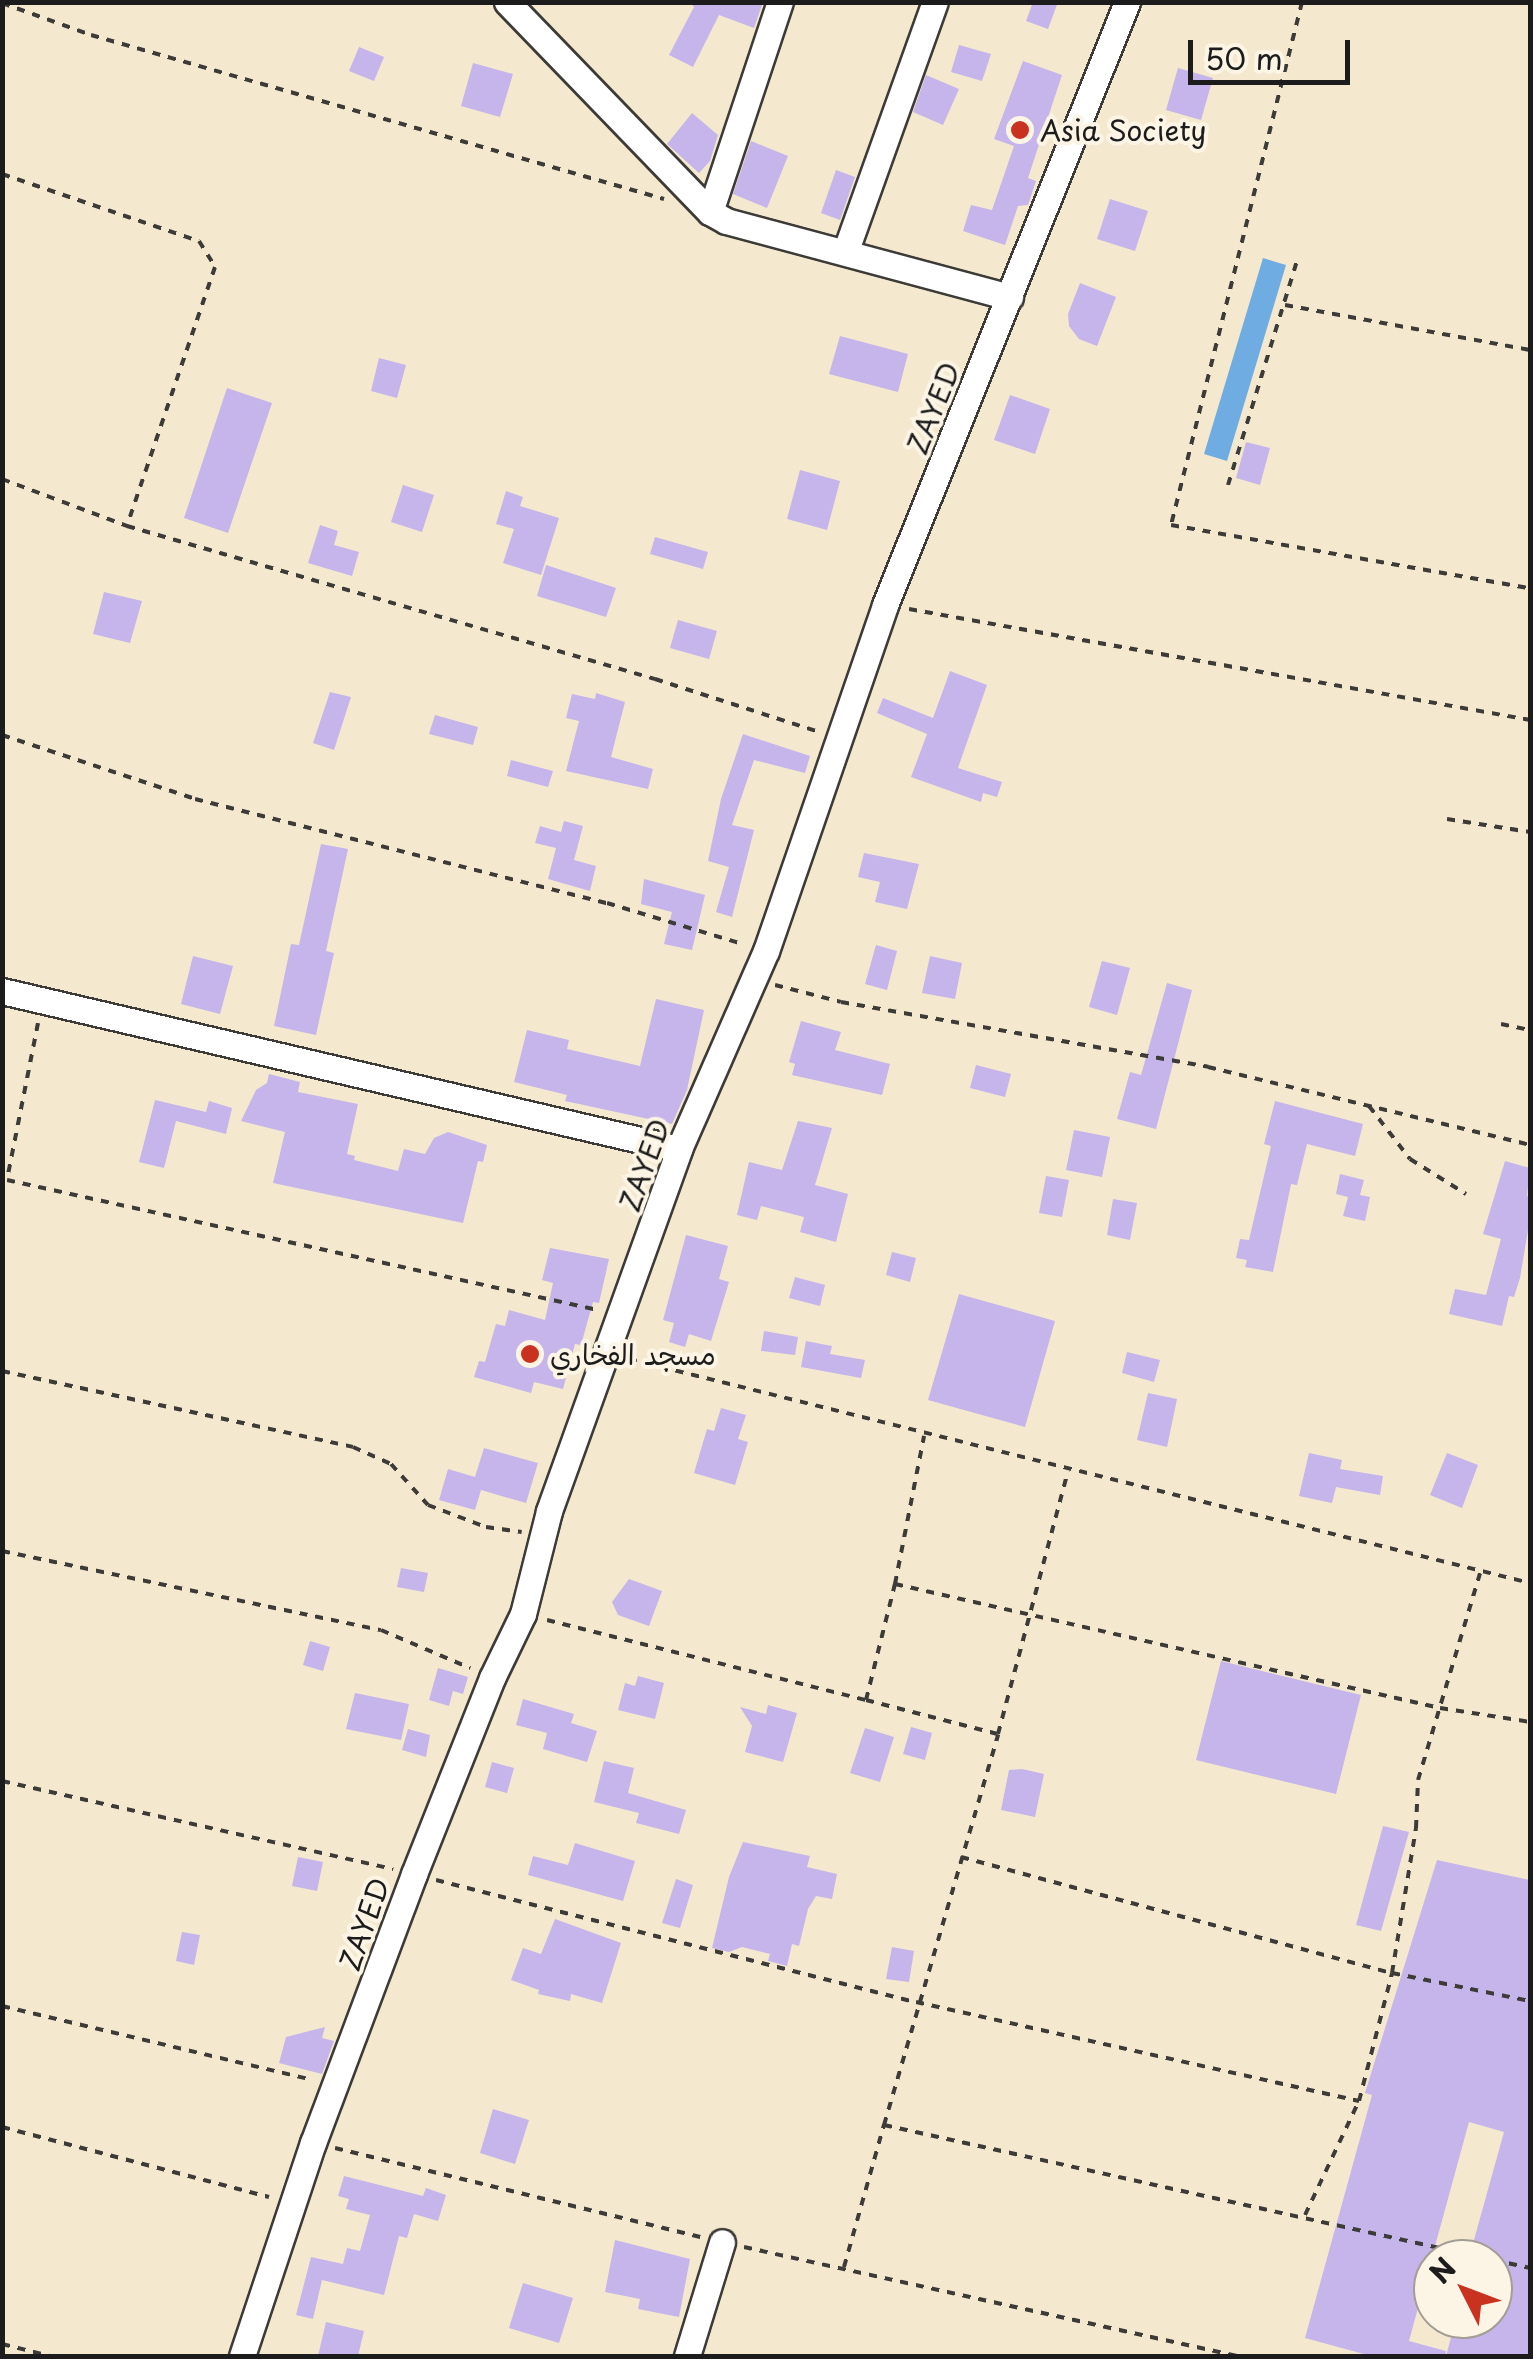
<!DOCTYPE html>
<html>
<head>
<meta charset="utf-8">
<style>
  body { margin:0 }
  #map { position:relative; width:1533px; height:2359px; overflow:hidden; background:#f4e9cf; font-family:"Playpen Sans","Playpen Sans Arabic",sans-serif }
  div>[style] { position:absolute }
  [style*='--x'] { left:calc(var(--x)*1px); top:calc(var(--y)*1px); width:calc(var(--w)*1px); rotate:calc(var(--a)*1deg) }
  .water>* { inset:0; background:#6face1 }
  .building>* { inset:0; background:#c5b5ea }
  .path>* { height:4px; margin-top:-2px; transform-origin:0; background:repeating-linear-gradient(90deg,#3c3b37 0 8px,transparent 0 16px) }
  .roads { filter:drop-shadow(2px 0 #3c3b37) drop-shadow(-2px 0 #3c3b37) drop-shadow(0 2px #3c3b37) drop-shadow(0 -2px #3c3b37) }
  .minor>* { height:25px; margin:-12.5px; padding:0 12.5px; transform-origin:12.5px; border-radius:12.5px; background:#fff }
  .dots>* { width:28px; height:28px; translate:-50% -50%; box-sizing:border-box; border:5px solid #fcf5e5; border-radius:50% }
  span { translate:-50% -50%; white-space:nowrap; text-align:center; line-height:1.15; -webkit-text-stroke:8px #fcf5e5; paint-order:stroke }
  .poi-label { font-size:28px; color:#1c1c1c }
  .left { translate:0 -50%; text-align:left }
  .street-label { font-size:28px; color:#1c1c1c }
  .frame { position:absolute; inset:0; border:5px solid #1c1c1c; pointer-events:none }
  .north { position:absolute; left:1413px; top:2239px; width:100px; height:100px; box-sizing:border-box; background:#fcf5e5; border:2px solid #a29e95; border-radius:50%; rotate:312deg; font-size:28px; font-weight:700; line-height:40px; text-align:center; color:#1c1c1c }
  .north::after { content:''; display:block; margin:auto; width:35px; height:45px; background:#c8321e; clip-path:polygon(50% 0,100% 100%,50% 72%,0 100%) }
  .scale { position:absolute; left:1188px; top:40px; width:162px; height:45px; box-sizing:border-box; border:5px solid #1c1c1c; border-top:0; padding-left:12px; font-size:30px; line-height:35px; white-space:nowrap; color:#1c1c1c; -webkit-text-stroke:8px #fcf5e5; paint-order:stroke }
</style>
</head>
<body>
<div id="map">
  <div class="water">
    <div style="clip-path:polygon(1263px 258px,1286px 265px,1227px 461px,1204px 454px)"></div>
  </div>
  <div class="building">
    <div style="clip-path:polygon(690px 2px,763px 2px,754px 28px,719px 15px,693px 67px,669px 55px,694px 7px)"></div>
    <div style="clip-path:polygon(1033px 2px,1058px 2px,1048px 29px,1026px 21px)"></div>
    <div style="clip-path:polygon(959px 45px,991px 54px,982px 81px,951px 72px)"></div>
    <div style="clip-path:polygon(359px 47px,384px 57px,374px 81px,349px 71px)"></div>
    <div style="clip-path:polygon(1023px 61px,1062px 75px,1028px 178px,1036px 181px,1028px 205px,1018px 206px,1005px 245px,963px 231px,971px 205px,992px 210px,1014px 146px,994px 139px)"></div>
    <div style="clip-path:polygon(473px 63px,513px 74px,500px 117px,461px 106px)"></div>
    <div style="clip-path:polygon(1178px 68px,1213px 78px,1201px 120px,1166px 110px)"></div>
    <div style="clip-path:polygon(926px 75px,959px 89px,943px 125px,913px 112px)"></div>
    <div style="clip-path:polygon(692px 113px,718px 135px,710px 161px,699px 173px,667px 144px)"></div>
    <div style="clip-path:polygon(751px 141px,788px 156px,767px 208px,733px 194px)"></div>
    <div style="clip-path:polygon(836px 170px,855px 177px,840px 220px,821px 213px)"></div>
    <div style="clip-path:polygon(1110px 199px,1148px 211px,1135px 251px,1097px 239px)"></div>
    <div style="clip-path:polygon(1080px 283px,1116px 297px,1097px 346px,1079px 339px,1069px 326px,1068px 314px)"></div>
    <div style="clip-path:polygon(840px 336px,908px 354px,898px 392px,829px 374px)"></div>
    <div style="clip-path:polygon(379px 358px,406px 365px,397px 398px,371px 391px)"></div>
    <div style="clip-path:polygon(227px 388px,272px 403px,228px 533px,184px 518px)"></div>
    <div style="clip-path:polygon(1010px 395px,1050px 409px,1035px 454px,994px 440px)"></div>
    <div style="clip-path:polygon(1246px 442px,1270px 448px,1260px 485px,1236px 478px)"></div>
    <div style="clip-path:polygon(800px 470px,840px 481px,827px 530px,787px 519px)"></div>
    <div style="clip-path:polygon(403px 485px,434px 495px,422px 532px,391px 522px)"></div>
    <div style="clip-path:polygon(506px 491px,523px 497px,520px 506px,559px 518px,541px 575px,503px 563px,514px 529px,496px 524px)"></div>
    <div style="clip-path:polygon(320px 525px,338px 531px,334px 545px,359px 552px,352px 576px,308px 563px)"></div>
    <div style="clip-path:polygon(655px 537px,708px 552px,703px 569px,650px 554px)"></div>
    <div style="clip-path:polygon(546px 565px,616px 588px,606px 617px,537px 596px)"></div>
    <div style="clip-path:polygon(104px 592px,142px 601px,130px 643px,93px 634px)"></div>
    <div style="clip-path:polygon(678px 620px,717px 631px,709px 659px,670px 648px)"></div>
    <div style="clip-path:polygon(950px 671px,987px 685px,958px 768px,1002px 782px,997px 797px,983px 793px,981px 802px,911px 777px,927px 734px,877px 713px,883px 698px,933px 718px)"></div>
    <div style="clip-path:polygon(330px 692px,351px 697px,334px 750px,313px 743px)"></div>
    <div style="clip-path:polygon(596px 693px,625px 702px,611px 757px,653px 769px,648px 789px,566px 771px,579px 721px,566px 718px,572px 694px,595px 699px)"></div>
    <div style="clip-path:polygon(435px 715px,478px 727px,473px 745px,429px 734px)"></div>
    <div style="clip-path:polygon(743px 734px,810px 756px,805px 773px,754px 760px,732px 825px,754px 830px,732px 917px,716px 912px,729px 867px,708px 861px,721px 799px)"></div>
    <div style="clip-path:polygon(511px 760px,553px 771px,548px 787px,507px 776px)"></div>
    <div style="clip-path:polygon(564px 821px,583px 826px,574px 860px,596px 866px,590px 891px,548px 879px,556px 848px,535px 843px,540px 826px,561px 832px)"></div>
    <div style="clip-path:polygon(321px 844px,348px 849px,326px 951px,334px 953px,316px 1035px,274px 1026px,291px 944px,299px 945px)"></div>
    <div style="clip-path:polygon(864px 853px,919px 864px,907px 909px,875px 902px,880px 882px,858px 877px)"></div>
    <div style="clip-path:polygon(644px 879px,705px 895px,692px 950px,664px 944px,672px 912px,641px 904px)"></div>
    <div style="clip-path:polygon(876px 945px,897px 951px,887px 990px,865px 984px)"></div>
    <div style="clip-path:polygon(193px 956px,233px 966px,220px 1014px,181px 1004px)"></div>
    <div style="clip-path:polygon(930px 956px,962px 963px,955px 999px,922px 993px)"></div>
    <div style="clip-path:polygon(1102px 961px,1130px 968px,1117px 1015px,1089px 1007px)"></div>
    <div style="clip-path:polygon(1167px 983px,1192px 990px,1156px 1129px,1117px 1119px,1130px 1072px,1141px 1075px)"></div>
    <div style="clip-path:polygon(656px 999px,704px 1010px,687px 1090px,672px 1124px,565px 1101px,567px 1095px,514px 1082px,527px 1030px,569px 1040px,567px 1049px,640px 1066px)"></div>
    <div style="clip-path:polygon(801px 1021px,841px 1032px,835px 1050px,890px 1064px,882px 1095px,792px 1075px,795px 1064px,789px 1062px)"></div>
    <div style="clip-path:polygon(976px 1065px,1011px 1074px,1005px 1097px,970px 1088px)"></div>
    <div style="clip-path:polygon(269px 1074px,300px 1082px,298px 1092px,358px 1104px,347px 1154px,355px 1156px,354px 1160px,398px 1171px,404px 1149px,425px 1154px,434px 1138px,448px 1132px,487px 1145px,483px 1162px,478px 1161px,463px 1223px,273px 1183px,285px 1132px,241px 1121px,256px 1090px,267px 1083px)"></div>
    <div style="clip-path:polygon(155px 1100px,206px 1112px,209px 1101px,232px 1108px,226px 1134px,176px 1121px,164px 1168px,139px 1162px)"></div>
    <div style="clip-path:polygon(1275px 1101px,1363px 1124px,1355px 1156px,1307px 1144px,1297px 1185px,1291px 1184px,1273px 1272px,1245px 1267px,1247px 1260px,1236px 1258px,1240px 1239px,1249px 1240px,1271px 1146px,1264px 1144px)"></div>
    <div style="clip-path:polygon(798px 1121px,832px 1128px,815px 1185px,848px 1194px,836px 1242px,800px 1232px,804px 1217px,761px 1206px,757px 1220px,737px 1215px,749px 1162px,782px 1170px)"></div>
    <div style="clip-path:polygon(1074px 1130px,1110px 1137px,1102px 1177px,1066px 1170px)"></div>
    <div style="clip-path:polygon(1505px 1161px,1530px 1168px,1527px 1196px,1530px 1197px,1530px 1218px,1520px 1278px,1514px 1297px,1509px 1296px,1502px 1326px,1449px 1314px,1455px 1289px,1486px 1295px,1501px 1239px,1483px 1234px)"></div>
    <div style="clip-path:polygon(1340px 1174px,1364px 1180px,1360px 1195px,1370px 1197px,1365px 1221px,1343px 1216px,1348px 1197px,1336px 1194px)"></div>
    <div style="clip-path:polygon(1046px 1176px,1069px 1180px,1062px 1217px,1039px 1213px)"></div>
    <div style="clip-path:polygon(1113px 1199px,1137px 1203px,1130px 1240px,1107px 1235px)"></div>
    <div style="clip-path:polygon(686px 1235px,728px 1246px,719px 1279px,729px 1282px,711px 1341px,689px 1334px,685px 1347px,669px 1342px,674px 1323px,663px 1320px)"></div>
    <div style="clip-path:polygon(550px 1248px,609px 1259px,599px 1303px,593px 1302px,581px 1345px,575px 1344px,563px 1389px,534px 1382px,531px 1393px,474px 1377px,479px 1361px,485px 1362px,496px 1324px,505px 1326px,509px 1310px,545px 1320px,553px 1283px,542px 1280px)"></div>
    <div style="clip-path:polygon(892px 1252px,916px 1258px,910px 1282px,886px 1275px)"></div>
    <div style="clip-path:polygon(795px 1277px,825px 1285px,820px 1306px,789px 1298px)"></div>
    <div style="clip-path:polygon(959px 1294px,1055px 1321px,1025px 1427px,928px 1400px)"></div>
    <div style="clip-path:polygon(764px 1331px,798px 1337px,795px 1355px,761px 1351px)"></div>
    <div style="clip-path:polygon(806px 1341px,832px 1346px,830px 1354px,865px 1360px,861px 1378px,801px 1367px)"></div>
    <div style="clip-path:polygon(1127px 1352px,1160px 1360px,1154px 1382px,1122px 1373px)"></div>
    <div style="clip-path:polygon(1148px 1393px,1177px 1399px,1167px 1447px,1137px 1440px)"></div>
    <div style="clip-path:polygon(721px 1408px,746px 1415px,738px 1439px,748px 1442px,735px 1485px,694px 1473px,707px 1429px,714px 1431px)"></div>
    <div style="clip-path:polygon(484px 1448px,538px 1463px,526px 1503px,481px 1490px,475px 1510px,439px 1500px,448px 1469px,475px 1477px)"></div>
    <div style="clip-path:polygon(1309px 1453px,1342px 1460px,1340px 1469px,1383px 1476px,1380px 1495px,1336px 1487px,1332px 1503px,1299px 1496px)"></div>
    <div style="clip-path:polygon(1447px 1453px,1478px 1465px,1462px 1508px,1430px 1495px)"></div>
    <div style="clip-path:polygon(401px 1568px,428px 1573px,424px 1592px,397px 1587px)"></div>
    <div style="clip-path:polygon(629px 1579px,662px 1591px,649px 1626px,618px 1615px,612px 1602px)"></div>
    <div style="clip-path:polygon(310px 1641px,330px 1647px,323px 1671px,303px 1665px)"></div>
    <div style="clip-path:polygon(1221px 1661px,1361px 1695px,1336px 1794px,1196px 1760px)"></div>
    <div style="clip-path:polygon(438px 1668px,468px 1677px,463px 1694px,453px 1691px,449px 1706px,429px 1700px)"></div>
    <div style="clip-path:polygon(638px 1676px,664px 1683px,655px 1719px,618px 1710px,625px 1683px,635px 1686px)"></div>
    <div style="clip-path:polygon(355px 1693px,409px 1704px,401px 1740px,346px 1729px)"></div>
    <div style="clip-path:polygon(523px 1699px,574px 1714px,571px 1723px,597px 1731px,587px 1762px,543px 1749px,547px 1733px,516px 1725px)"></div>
    <div style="clip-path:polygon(768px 1705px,797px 1713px,783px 1762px,745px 1752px,752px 1726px,740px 1707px,766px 1714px)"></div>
    <div style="clip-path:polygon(911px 1727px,932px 1733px,925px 1760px,903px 1754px)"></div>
    <div style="clip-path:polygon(865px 1728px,894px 1737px,880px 1782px,850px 1773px)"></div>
    <div style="clip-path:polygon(408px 1729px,430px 1735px,426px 1757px,402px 1750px)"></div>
    <div style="clip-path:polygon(604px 1761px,634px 1768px,628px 1793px,686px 1810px,679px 1834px,636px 1823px,639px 1813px,594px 1802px)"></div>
    <div style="clip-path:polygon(492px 1762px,514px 1768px,507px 1793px,485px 1787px)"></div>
    <div style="clip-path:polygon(1022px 1769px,1044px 1774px,1035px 1817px,1001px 1810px,1009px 1770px)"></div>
    <div style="clip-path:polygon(1383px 1826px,1409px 1832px,1381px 1931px,1356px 1925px)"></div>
    <div style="clip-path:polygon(743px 1842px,810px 1856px,807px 1867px,837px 1874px,832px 1899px,816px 1896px,808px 1909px,799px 1946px,792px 1944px,787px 1966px,768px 1961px,770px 1954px,742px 1947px,729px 1952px,712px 1948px,729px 1877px)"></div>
    <div style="clip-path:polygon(575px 1843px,635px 1861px,623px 1901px,528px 1875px,533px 1856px,568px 1865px)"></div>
    <div style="clip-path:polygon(298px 1857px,323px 1862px,317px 1891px,292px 1886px)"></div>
    <div style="clip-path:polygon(1437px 1860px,1530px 1880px,1530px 2356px,1446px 2356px,1456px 2319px,1493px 2319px,1493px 2259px,1473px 2259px,1476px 2248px,1472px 2247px,1504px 2132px,1469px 2122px,1409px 2341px,1446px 2351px,1445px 2356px,1371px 2356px,1305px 2338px,1372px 2095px,1365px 2093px)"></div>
    <div style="clip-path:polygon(676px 1879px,693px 1885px,680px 1928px,662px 1923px)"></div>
    <div style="clip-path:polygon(555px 1919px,621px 1943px,602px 2003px,571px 1994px,570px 2001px,538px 1994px,539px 1990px,511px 1980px,523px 1948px,541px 1954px)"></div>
    <div style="clip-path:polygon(182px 1932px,200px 1935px,194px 1965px,176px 1961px)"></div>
    <div style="clip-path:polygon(892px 1947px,914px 1951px,909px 1982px,886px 1979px)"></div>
    <div style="clip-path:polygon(325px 2027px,322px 2038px,334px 2041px,322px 2074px,279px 2063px,286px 2037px)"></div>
    <div style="clip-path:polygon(493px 2109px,529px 2120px,515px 2164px,480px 2153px)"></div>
    <div style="clip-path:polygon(344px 2176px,423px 2196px,426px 2188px,446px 2195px,438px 2221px,414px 2214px,407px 2238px,399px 2236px,384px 2295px,322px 2280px,313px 2319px,296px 2315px,311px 2257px,343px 2264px,347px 2248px,360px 2251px,370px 2215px,346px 2209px,349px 2199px,338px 2196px)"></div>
    <div style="clip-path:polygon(615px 2240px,690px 2259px,679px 2317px,638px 2309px,640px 2299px,605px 2292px)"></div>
    <div style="clip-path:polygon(523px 2283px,573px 2298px,559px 2343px,509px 2328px)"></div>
    <div style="clip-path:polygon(326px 2322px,364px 2331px,358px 2356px,318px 2356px)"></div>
  </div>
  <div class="path">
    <div style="--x:1302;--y:2;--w:539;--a:104.06"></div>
    <div style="--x:1171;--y:525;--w:364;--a:10"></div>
    <div style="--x:2;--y:3;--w:95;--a:19.8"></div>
    <div style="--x:91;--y:35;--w:596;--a:15.97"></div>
    <div style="--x:2;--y:174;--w:208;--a:18.8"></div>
    <div style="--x:199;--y:241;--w:31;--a:58"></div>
    <div style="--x:215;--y:267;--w:274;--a:108.8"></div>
    <div style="--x:1285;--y:305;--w:249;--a:10.4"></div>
    <div style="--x:2;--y:479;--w:134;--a:20.6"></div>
    <div style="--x:127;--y:526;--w:550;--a:16.16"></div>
    <div style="--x:655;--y:679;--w:169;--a:17.9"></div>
    <div style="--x:1228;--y:485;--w:239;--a:-72.9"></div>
    <div style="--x:909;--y:609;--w:631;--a:10.13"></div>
    <div style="--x:2;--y:735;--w:203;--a:18.3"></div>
    <div style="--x:195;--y:799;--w:425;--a:14.2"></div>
    <div style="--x:607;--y:903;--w:142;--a:16.8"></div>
    <div style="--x:1447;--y:819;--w:84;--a:8.9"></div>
    <div style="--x:775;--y:985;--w:68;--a:14.4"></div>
    <div style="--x:841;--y:1002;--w:373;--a:10"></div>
    <div style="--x:1208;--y:1067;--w:331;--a:13.6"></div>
    <div style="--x:38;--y:1023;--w:160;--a:101.2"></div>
    <div style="--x:7;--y:1180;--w:605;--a:12.41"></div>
    <div style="--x:1501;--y:1024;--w:30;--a:12"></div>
    <div style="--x:1369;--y:1106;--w:67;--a:52.3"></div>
    <div style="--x:1410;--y:1159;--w:66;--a:32"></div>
    <div style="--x:629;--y:1359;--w:928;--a:13.96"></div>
    <div style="--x:2;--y:1371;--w:359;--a:12.2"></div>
    <div style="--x:353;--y:1447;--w:42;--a:24.1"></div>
    <div style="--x:391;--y:1464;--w:55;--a:47.9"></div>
    <div style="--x:428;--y:1505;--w:62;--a:20.8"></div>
    <div style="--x:486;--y:1527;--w:36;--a:8"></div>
    <div style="--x:2;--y:1551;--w:387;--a:11.8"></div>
    <div style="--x:381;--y:1630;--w:97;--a:23.1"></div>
    <div style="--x:895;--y:1584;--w:559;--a:12.82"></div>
    <div style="--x:1440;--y:1708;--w:91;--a:8.8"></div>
    <div style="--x:547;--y:1620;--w:329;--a:14.1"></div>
    <div style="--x:866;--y:1700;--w:120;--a:-76"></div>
    <div style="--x:895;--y:1584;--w:151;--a:-78.9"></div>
    <div style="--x:866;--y:1700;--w:135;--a:14.5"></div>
    <div style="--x:2;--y:1781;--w:401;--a:12.7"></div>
    <div style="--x:961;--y:1857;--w:446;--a:15.1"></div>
    <div style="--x:1392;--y:1973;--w:141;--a:11.5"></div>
    <div style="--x:436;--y:1880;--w:495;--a:14.3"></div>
    <div style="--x:916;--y:2002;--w:454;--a:12.6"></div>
    <div style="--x:2;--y:2006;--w:319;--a:13.4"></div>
    <div style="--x:884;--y:2125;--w:407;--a:-73.7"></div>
    <div style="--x:998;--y:1734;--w:272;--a:-75.1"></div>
    <div style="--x:2;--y:2127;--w:276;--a:14.7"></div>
    <div style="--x:335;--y:2148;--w:376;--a:13.7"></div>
    <div style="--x:1305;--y:2215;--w:126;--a:-64.7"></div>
    <div style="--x:1359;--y:2101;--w:132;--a:-75.5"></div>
    <div style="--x:1392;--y:1973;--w:147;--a:-80.6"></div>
    <div style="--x:1416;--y:1828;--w:48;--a:-87.6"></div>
    <div style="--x:1418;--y:1780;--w:216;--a:-73.3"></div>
    <div style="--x:744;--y:2247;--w:505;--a:12.47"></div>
    <div style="--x:844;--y:2267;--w:148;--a:-74.3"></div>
    <div style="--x:884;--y:2125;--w:662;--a:12.48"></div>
    <div style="--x:2;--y:2344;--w:49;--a:14"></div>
  </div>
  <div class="roads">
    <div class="minor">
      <div style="--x:507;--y:2;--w:292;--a:46"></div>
      <div style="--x:710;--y:212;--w:18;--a:29"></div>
      <div style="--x:726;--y:221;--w:294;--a:15"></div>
      <div style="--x:710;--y:212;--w:221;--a:-71.6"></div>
      <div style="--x:846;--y:250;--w:263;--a:-70.3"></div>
      <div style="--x:2;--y:991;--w:695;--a:13.14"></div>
      <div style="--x:242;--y:2356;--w:225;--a:-71.6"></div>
      <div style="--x:313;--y:2143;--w:287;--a:-69.4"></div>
      <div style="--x:414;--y:1874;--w:211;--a:-68.3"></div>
      <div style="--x:492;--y:1678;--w:71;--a:-64.2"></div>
      <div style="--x:523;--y:1614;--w:106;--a:-75.8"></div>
      <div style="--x:549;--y:1511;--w:385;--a:-70.2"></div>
      <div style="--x:679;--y:1149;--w:216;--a:-66.3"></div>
      <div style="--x:766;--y:951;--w:366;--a:-71"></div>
      <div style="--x:885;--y:605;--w:650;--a:-68.13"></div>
      <div style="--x:687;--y:2356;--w:119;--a:-72.9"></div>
    </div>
  </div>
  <div class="dots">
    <div style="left:1020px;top:130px;background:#c8321e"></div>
    <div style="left:530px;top:1354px;background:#c8321e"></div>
  </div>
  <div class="poi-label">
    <span class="left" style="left:1040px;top:130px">Asia Society</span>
    <span class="left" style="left:550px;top:1354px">مسجد الفخاري</span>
  </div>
  <div class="street-label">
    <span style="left:933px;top:408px;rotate:-68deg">ZAYED</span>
    <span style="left:644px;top:1165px;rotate:-70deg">ZAYED</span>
    <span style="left:364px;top:1924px;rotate:-70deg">ZAYED</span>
  </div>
  <div class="frame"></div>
  <div class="north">N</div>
  <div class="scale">50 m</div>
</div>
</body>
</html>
